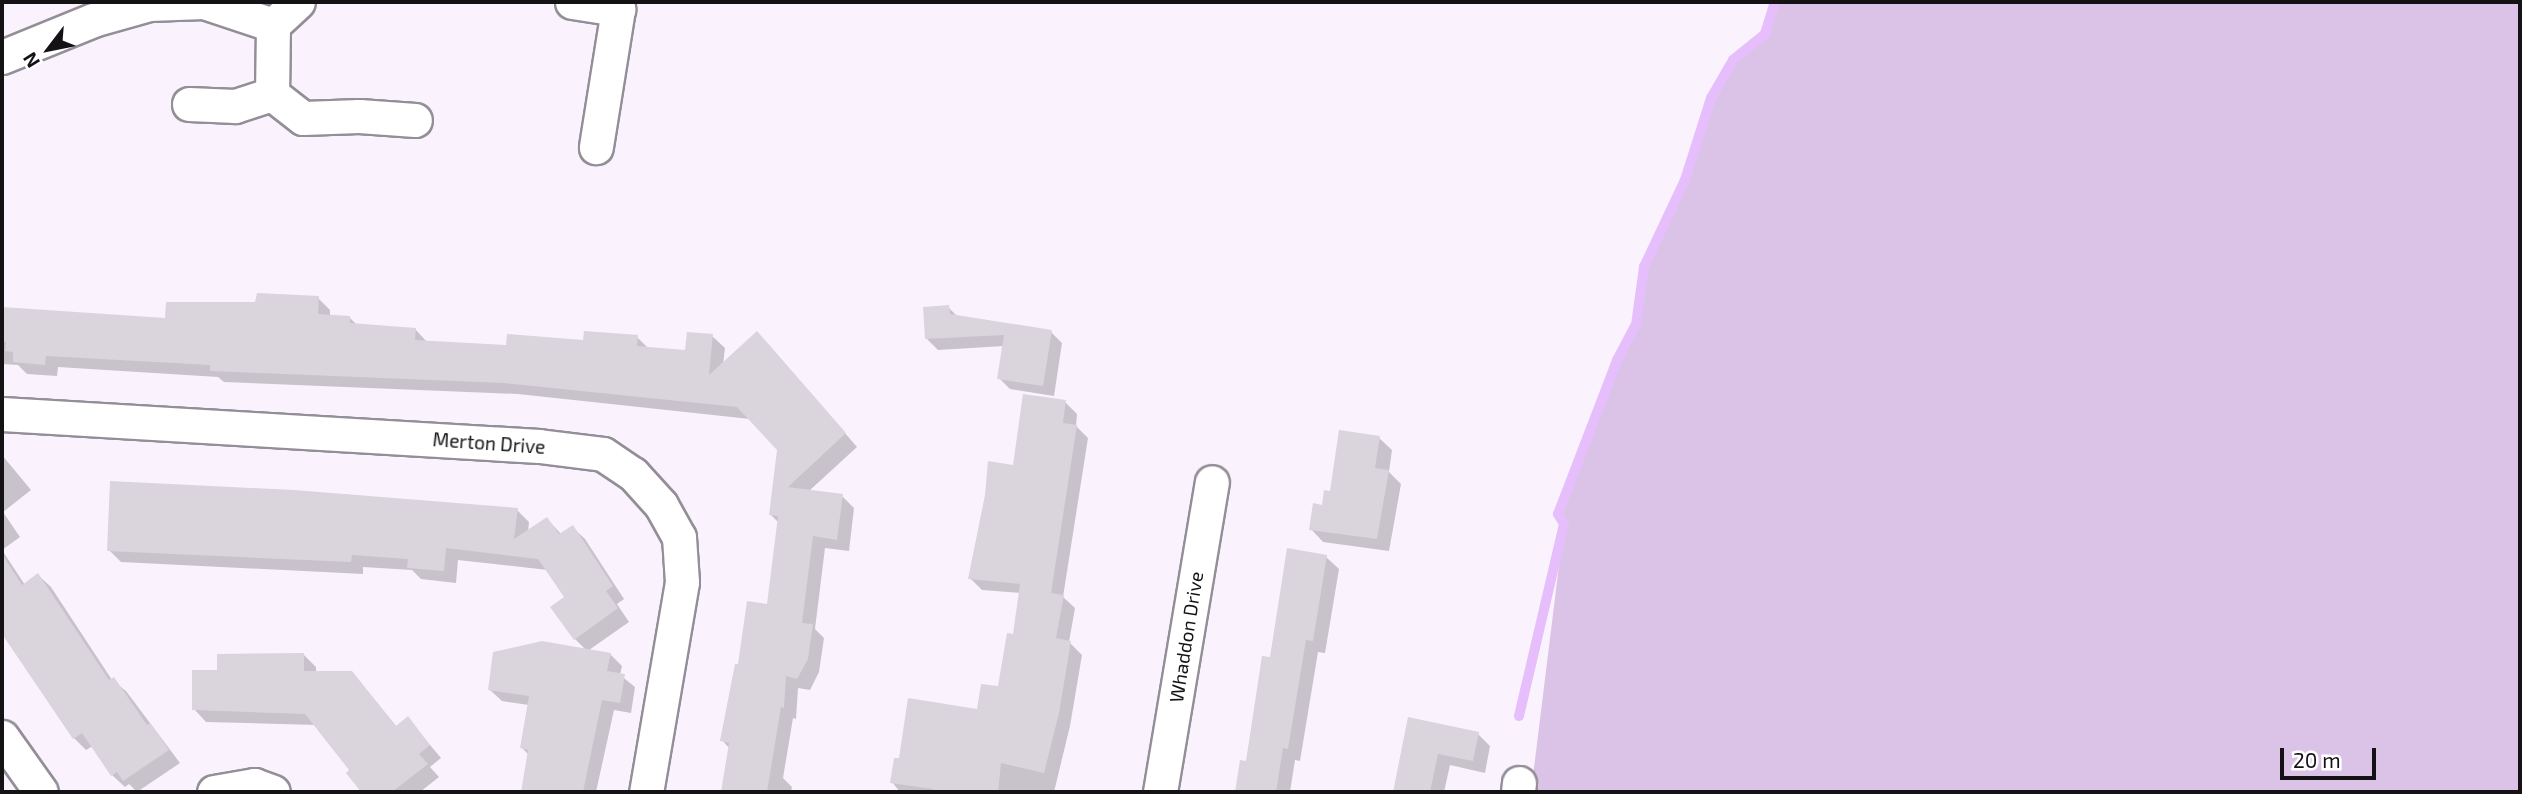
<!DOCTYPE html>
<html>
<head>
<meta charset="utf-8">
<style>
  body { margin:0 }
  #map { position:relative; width:2522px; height:794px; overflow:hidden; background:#faf3fd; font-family:"Exo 2",sans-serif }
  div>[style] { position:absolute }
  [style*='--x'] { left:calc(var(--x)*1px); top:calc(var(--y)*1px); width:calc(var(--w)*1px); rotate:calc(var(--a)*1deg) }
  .green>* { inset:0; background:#dbc3e8 }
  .shadow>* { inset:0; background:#0003 }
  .stream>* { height:10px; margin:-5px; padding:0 5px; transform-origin:5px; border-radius:5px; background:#e6befc }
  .building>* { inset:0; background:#dad4dd }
  .roads { filter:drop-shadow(2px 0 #938e97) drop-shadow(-2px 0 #938e97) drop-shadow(0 2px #938e97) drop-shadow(0 -2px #938e97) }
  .minor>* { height:33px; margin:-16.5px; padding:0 16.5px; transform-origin:16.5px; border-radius:16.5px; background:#fff }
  span { translate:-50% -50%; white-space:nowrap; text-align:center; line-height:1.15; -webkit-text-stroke:5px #fff; paint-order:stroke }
  .street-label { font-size:19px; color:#141215 }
  .frame { position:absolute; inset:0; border:4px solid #141215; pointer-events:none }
  .north { position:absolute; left:14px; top:14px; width:70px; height:70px; -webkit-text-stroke:5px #fff; paint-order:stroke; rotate:238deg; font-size:19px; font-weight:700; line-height:28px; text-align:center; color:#141215 }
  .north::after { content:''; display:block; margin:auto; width:24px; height:32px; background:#141215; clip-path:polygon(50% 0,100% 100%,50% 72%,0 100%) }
  .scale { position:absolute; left:2280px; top:748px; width:96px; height:32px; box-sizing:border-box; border:4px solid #141215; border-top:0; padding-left:9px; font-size:21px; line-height:24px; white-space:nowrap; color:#141215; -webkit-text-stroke:5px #fff; paint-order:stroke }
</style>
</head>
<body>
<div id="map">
  <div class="green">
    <div style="clip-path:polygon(1775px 2px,2520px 2px,2520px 792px,1531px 792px,1564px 525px,1558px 514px,1617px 360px,1636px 325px,1644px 267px,1685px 180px,1711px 98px,1733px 60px,1764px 34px)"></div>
  </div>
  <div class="shadow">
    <div style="clip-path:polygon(318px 298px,330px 310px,330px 317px,350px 318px,357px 325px,415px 329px,427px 342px,508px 347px,637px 337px,648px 348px,687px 351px,712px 336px,725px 348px,723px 365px,769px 345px,857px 447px,809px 491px,842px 496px,854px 508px,849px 551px,825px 548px,815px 629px,824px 638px,819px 672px,810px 690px,798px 688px,796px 719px,793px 718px,783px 778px,792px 787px,791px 792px,723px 792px,730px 749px,722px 740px,739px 666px,768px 606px,779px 523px,770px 514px,779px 449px,750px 419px,518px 394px,224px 382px,218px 377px,58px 367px,57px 376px,27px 374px,18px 365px,2px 364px,2px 311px,167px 320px,257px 304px)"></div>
    <div style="clip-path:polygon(948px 307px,959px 318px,1051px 332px,1062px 343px,1054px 396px,1010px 389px,999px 378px,1004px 346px,938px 350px,927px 339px)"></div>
    <div style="clip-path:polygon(1065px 402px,1077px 414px,1076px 426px,1088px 438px,1063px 597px,1075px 608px,1069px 642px,1082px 655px,1070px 726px,1054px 792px,900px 792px,892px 782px,900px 760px,978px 711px,999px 688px,1014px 636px,1021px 593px,982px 590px,970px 578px,1015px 467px)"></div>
    <div style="clip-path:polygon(1379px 438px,1392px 450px,1389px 472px,1401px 484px,1389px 551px,1323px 542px,1311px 529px,1331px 493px)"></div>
    <div style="clip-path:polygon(2px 455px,31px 490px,3px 512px,20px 537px,2px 550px,25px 585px,38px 575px,51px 587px,112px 680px,126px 691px,180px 763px,137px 792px,129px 784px,125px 787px,112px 775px,93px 746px,86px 750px,74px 738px,2px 633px)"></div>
    <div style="clip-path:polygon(517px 510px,529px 522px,528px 532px,547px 519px,561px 534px,572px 527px,585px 539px,624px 599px,617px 604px,629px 622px,589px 650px,610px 654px,622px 666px,620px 675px,635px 687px,631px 713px,614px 710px,596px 792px,523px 792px,529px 755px,522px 748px,529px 705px,502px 701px,490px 690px,586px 650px,575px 639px,566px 597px,548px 570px,458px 560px,456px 583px,421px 579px,412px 570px,363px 567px,363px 574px,121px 562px,109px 550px)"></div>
    <div style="clip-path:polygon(1326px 557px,1339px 569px,1325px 653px,1318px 652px,1300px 761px,1295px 760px,1290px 792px,1236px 792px,1241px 762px,1247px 763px,1271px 659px)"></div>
    <div style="clip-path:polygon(303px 654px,316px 667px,316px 672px,352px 673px,397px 727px,408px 719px,441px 758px,430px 767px,439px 777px,420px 792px,363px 792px,348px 773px,352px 771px,317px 725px,206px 722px,194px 709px,219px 672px)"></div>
    <div style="clip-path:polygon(1410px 719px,1478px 734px,1490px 746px,1485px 773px,1450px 765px,1444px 792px,1394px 792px)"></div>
  </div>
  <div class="stream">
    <div style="--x:1519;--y:716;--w:197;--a:-76.8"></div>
    <div style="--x:1564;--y:524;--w:12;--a:-121"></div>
    <div style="--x:1558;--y:514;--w:165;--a:-69"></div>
    <div style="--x:1617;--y:360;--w:40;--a:-62"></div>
    <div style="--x:1636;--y:325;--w:59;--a:-82.1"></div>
    <div style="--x:1644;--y:267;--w:96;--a:-64.8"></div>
    <div style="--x:1685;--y:180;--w:86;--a:-72.4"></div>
    <div style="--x:1711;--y:98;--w:44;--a:-59.9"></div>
    <div style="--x:1733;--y:60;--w:41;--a:-39.1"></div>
    <div style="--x:1765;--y:34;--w:34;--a:-73"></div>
  </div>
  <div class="building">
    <div style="clip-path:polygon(257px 293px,319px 296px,318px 314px,350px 316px,350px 323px,416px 328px,415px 340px,506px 345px,507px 334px,583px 340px,584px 331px,638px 335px,637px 346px,685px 350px,687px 332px,713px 334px,709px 375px,757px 331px,846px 433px,788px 487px,843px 494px,837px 540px,813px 536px,802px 623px,813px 624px,808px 659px,797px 679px,786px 676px,784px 708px,781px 707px,767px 792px,721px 792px,729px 743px,720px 741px,735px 664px,738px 664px,747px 601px,767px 604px,778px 516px,769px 515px,777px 450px,737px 407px,504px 383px,210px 371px,210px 365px,46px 356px,45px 365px,13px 362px,13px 352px,5px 351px,6px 342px,2px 342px,2px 307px,165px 318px,166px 302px,255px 302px)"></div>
    <div style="clip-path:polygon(949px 305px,950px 314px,1052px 330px,1043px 386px,997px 379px,1004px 335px,925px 339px,923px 307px)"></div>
    <div style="clip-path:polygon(1023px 394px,1066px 400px,1063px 423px,1077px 425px,1051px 593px,1064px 595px,1056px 638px,1071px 641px,1059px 713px,1044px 773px,1001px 763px,998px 792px,932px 792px,933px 789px,890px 783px,894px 758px,899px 758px,908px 698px,977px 709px,981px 684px,998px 686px,1007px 633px,1013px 634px,1020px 584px,968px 579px,985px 495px,988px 461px,1013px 465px)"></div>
    <div style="clip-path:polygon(1339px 430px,1380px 436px,1375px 468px,1389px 470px,1377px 539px,1309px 530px,1313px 503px,1322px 505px,1324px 490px,1330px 491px)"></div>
    <div style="clip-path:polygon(110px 481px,294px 490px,518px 508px,514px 539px,547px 517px,559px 534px,573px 525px,613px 586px,606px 591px,618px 608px,574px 640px,550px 607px,564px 597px,538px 559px,446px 548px,444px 571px,407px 568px,408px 559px,352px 555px,351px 562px,107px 551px)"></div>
    <div style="clip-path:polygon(1287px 548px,1327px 555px,1313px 641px,1306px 640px,1288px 749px,1283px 748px,1276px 792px,1235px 792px,1240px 760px,1246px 761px,1262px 656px,1270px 657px)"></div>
    <div style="clip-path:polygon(2px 554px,22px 585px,38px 573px,109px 680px,114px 677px,147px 725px,150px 723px,169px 750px,123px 781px,117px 772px,111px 776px,82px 733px,73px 739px,2px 634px)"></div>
    <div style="clip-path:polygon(542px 641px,611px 653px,607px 671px,625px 674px,620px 703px,602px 700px,583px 792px,521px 792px,528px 750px,520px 748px,529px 696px,488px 690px,493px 652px)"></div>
    <div style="clip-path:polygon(304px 653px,304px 671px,352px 671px,396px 726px,408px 716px,430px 745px,419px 754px,428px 764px,392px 792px,361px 792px,346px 773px,349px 770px,305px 714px,192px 710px,192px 670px,217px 670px,217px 654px)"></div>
    <div style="clip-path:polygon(1408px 717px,1479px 732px,1473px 761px,1438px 754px,1430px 792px,1393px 792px)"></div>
  </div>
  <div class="roads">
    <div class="minor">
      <div style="--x:572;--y:2;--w:47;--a:8.7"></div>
      <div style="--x:618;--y:9;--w:140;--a:99.1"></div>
      <div style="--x:273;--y:25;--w:69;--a:90.8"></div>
      <div style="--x:272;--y:94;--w:39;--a:38"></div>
      <div style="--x:303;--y:118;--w:56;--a:-2"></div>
      <div style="--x:359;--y:116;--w:56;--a:4.1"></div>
      <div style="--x:2;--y:57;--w:98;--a:-22.1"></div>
      <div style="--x:93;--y:20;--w:58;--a:-15.9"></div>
      <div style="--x:149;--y:4;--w:55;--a:-2.1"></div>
      <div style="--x:204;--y:2;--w:73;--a:18.4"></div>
      <div style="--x:273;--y:25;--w:34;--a:-43"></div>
      <div style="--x:189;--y:104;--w:46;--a:2.5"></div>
      <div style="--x:235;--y:106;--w:39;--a:-18"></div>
      <div style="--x:2;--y:414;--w:538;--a:3.41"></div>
      <div style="--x:539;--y:446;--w:64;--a:7.1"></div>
      <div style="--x:603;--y:454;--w:36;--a:34"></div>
      <div style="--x:633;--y:474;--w:42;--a:47.9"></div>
      <div style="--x:661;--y:505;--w:37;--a:61"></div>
      <div style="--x:679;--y:537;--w:45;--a:86.2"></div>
      <div style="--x:682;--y:582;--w:213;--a:99.7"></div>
      <div style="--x:2;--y:737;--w:67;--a:54.7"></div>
      <div style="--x:214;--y:792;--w:41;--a:-9.9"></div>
      <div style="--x:254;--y:785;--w:20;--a:20"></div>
      <div style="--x:1160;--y:792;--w:314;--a:-80.5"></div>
      <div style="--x:1518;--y:792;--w:9;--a:-84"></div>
    </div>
  </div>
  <div class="street-label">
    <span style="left:489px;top:443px;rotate:4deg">Merton Drive</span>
    <span style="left:1186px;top:637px;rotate:-81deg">Whaddon Drive</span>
  </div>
  <div class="frame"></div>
  <div class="north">N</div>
  <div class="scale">20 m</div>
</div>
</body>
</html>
